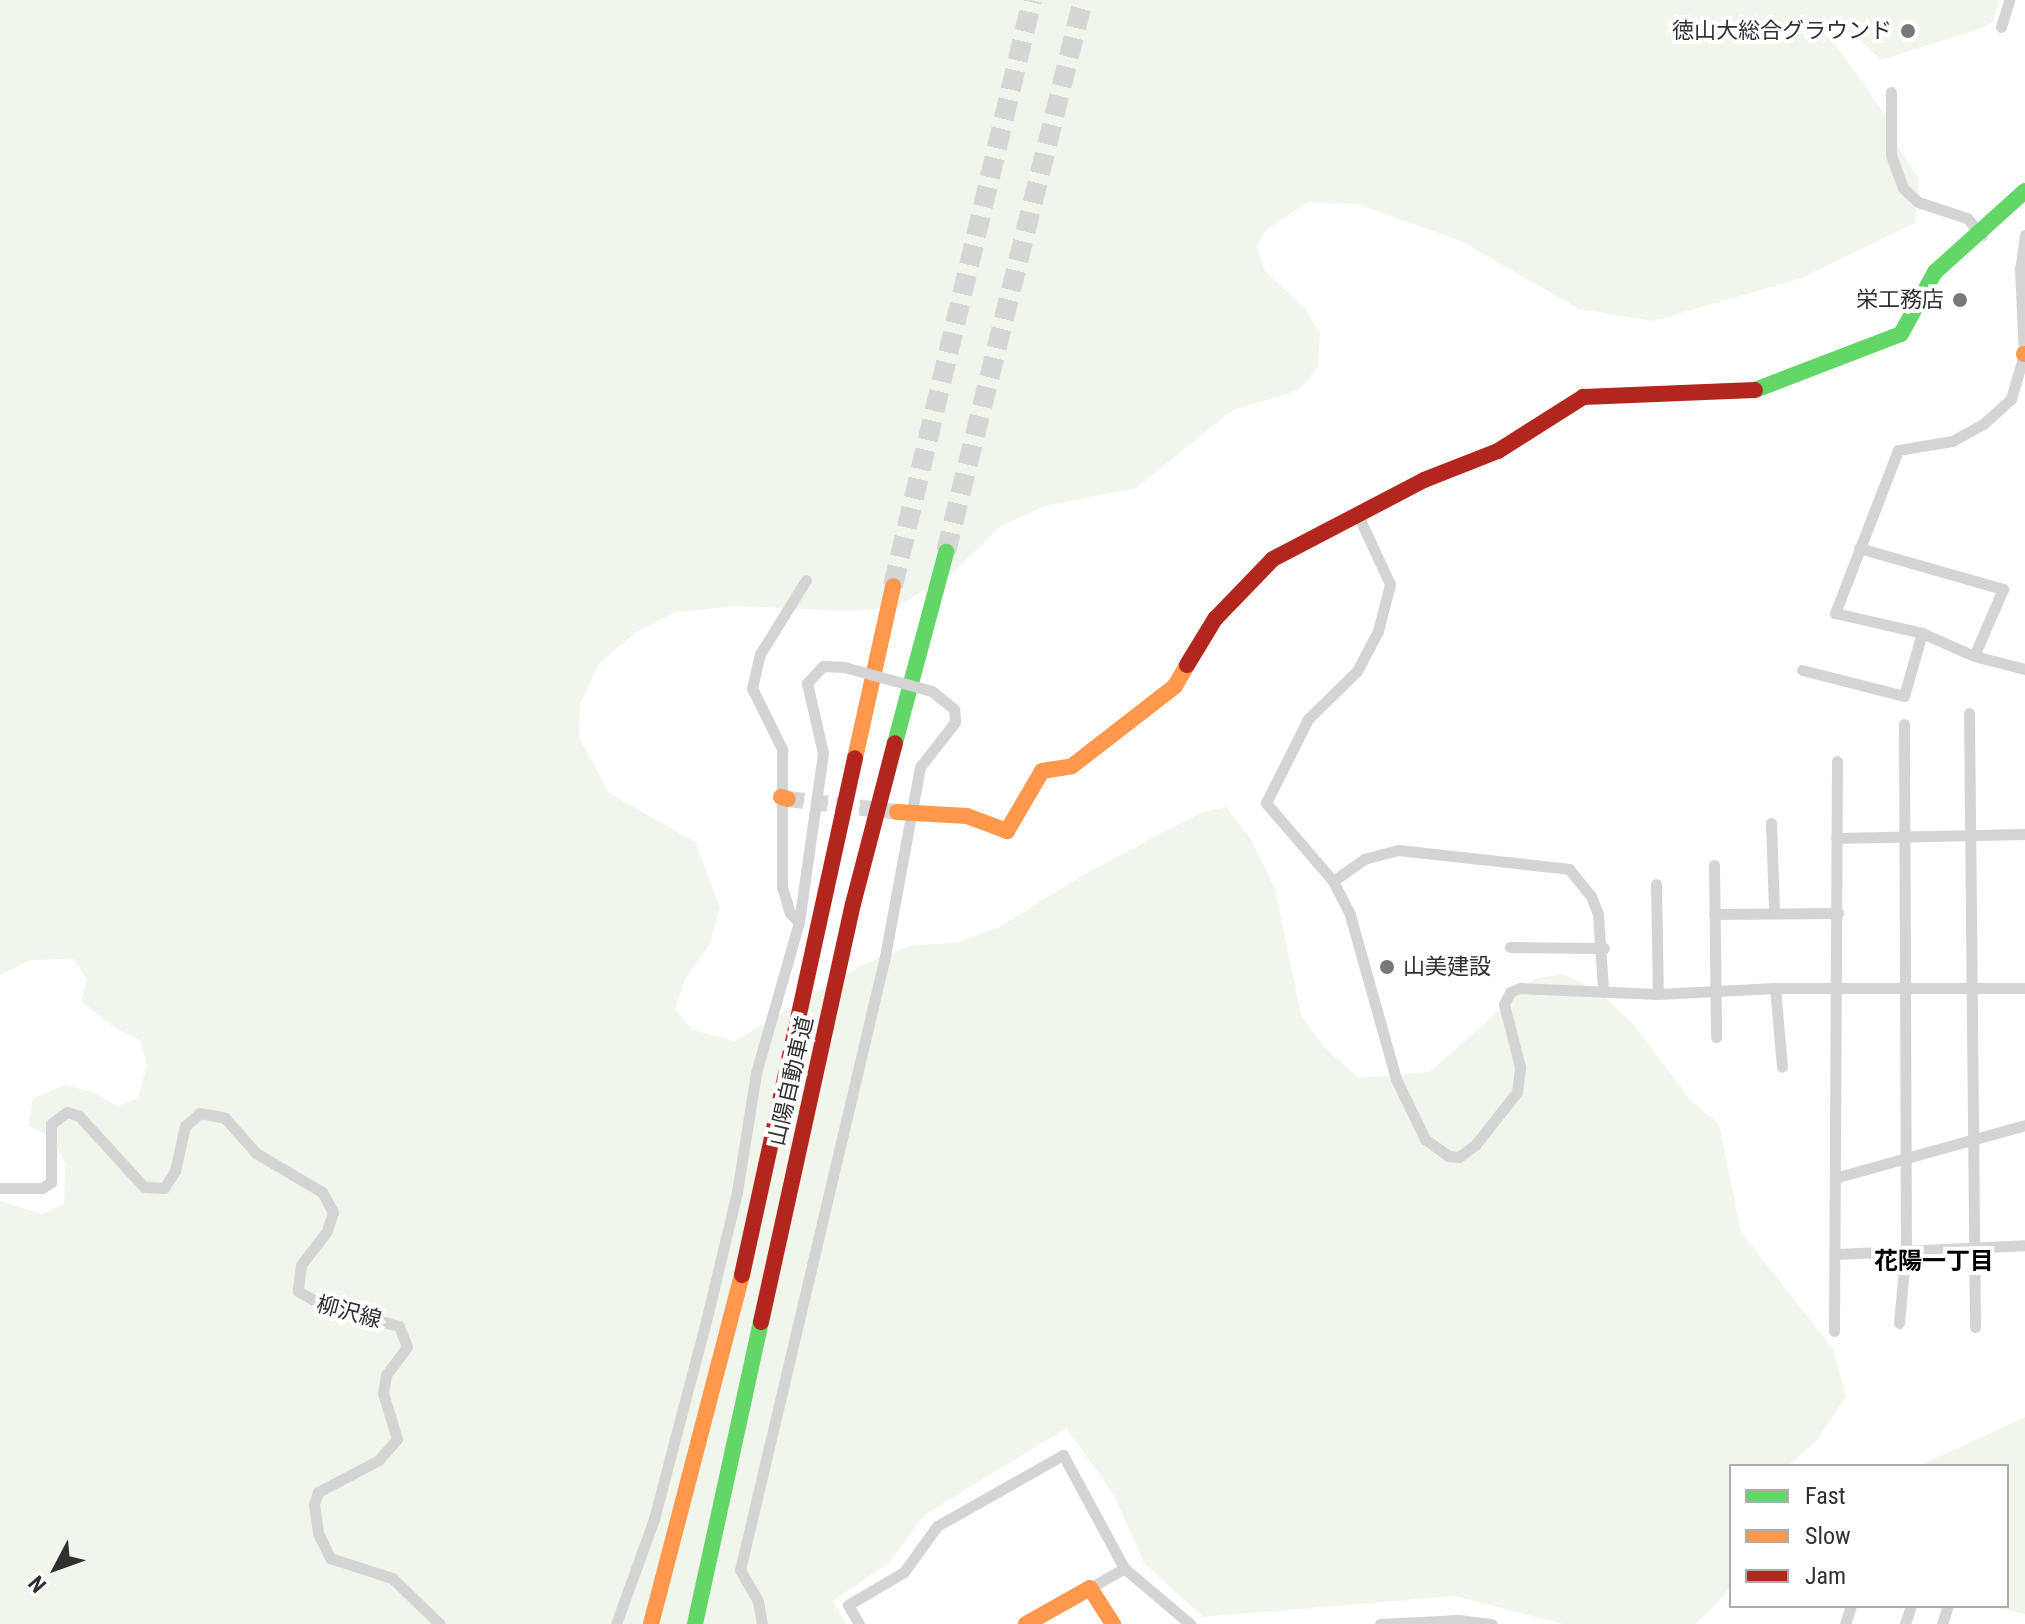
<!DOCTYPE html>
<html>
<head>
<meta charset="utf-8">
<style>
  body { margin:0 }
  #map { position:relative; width:2025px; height:1624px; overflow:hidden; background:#fff; font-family:"Roboto Condensed","Noto Sans JP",sans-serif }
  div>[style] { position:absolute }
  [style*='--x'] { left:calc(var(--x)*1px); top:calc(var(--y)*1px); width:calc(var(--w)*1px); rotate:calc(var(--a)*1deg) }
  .green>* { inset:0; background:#f1f6ed }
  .secondary-tunnel>* { height:16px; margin-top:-8px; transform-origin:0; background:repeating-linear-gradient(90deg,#d6d6d6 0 16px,transparent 0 24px) }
  .highway-tunnel>* { height:20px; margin-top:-10px; transform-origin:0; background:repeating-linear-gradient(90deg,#d6d6d6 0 20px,transparent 0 30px) }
  .street>* { height:11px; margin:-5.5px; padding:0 5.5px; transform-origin:5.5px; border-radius:5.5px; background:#d4d4d4 }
  .fast>* { height:16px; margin:-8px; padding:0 8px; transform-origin:8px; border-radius:8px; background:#63d668 }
  .slow>* { height:16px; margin:-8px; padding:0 8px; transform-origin:8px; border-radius:8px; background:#ff974d }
  .jam>* { height:16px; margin:-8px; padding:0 8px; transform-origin:8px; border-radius:8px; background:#b3261e }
  .street-bridge>* { height:11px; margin:-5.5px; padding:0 5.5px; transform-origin:5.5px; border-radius:5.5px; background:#d4d4d4 }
  .dots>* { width:22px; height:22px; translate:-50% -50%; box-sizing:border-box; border:4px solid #fff; border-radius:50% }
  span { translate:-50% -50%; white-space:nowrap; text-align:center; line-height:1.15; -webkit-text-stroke:8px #fff; paint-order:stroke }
  .poi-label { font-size:22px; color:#303030 }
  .right { translate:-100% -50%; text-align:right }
  .left { translate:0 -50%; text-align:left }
  .street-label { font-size:22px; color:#303030 }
  .neighbourhood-label { font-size:24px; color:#000; font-weight:700 }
  .legend { position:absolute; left:1729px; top:1464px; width:280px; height:144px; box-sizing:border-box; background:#fff; border:2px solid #acacac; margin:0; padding:10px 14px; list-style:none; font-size:24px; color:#303030 }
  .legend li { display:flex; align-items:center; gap:16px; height:40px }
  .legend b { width:40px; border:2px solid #acacac }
  .north { position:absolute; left:16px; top:1528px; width:80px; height:80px; -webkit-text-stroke:6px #fff; paint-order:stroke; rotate:229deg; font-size:22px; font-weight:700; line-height:32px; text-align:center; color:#303030 }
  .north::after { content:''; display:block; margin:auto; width:28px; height:36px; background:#303030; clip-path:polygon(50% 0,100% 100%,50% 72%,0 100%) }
</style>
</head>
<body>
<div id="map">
  <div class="green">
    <div style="clip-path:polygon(0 0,2000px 0,1992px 22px,1982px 28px,1881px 60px,1854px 34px,1824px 28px,1886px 116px,1893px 140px,1919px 178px,1915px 223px,1799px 279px,1653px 321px,1579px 309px,1461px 241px,1357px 204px,1308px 202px,1266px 230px,1257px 246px,1265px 271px,1305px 308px,1320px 334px,1318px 367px,1299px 390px,1233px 410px,1136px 488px,1045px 506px,1001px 526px,953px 573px,896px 607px,851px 611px,735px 606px,673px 613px,636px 632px,599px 664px,580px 704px,579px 737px,609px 793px,695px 842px,720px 907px,710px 944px,685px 979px,675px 1009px,693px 1030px,735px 1041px,862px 965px,913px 945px,956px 943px,1000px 927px,1083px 875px,1202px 812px,1226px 807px,1251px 839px,1275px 889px,1301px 1015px,1324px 1047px,1359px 1078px,1430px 1072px,1534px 979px,1562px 974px,1596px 989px,1634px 1025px,1692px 1102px,1719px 1124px,1741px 1232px,1833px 1349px,1846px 1397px,1816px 1441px,1788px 1466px,1731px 1466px,1731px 1586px,1722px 1598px,1695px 1624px,1563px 1624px,1455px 1596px,1203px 1617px,1144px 1563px,1114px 1495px,1066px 1428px,924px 1515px,890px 1562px,833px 1601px,846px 1624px,0 1624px,0 1201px,42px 1214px,64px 1204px,65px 1163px,51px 1136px,28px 1126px,33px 1098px,65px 1085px,93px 1092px,118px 1107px,138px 1098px,147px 1065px,140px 1040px,115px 1028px,81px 1001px,87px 979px,73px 959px,30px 960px,0 975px)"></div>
    <div style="clip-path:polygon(2025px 1417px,2025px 1614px,1987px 1606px,2007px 1606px,2007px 1466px,1924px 1464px)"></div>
  </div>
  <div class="secondary-tunnel">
    <div style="--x:788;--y:799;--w:110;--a:6.8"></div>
  </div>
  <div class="highway-tunnel">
    <div style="--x:946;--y:552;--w:569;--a:-76.06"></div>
    <div style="--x:893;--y:586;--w:602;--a:-76.66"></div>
  </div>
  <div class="street">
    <div style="--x:2001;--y:27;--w:28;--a:-73"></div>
    <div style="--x:1891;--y:92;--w:63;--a:90"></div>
    <div style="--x:1891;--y:155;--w:35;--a:70"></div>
    <div style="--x:1903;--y:188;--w:21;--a:43"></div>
    <div style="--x:1918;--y:202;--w:52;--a:18.1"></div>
    <div style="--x:1967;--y:218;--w:23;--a:49"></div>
    <div style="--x:2025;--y:235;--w:34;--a:98"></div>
    <div style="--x:2020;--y:269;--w:85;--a:87.3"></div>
    <div style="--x:2024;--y:354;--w:47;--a:106.1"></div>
    <div style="--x:2011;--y:399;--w:38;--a:138"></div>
    <div style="--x:1983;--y:424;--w:35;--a:151"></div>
    <div style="--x:1952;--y:441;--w:55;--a:170.5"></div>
    <div style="--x:1898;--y:450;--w:175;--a:111.1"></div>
    <div style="--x:1835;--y:613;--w:89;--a:12.9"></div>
    <div style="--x:1922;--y:633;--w:57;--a:23.9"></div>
    <div style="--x:1974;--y:656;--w:53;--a:14.3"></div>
    <div style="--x:1357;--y:513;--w:78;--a:65.1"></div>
    <div style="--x:1390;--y:584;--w:49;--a:104.3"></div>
    <div style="--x:1378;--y:631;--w:45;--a:117.7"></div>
    <div style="--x:1357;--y:671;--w:69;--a:135.6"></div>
    <div style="--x:1308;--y:719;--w:94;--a:116.6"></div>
    <div style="--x:1266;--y:803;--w:103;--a:49.3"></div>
    <div style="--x:1333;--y:881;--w:38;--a:63"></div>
    <div style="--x:1350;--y:915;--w:170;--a:74.3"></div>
    <div style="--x:1396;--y:1079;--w:67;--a:64.2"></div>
    <div style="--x:1425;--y:1139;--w:29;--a:36"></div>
    <div style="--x:1448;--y:1156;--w:11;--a:5"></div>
    <div style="--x:1459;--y:1157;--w:21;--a:-37"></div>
    <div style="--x:1476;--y:1144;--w:66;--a:-51.7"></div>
    <div style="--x:1517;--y:1092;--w:25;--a:-83"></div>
    <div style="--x:1520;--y:1067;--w:65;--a:-104.3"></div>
    <div style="--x:1504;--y:1004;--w:13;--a:-63"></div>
    <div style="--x:1510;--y:992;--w:11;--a:-22"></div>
    <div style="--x:1520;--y:988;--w:138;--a:2.5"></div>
    <div style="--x:1658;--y:994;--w:117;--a:-2.9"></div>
    <div style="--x:1775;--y:988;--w:250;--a:0"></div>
    <div style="--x:1859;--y:548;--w:150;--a:15.9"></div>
    <div style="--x:2003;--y:589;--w:73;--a:113.4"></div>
    <div style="--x:1802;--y:670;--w:105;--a:14.3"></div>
    <div style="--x:1904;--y:696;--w:66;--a:-74.1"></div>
    <div style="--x:1969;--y:713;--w:614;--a:89.44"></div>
    <div style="--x:1771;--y:823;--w:88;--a:88"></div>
    <div style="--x:1836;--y:838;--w:189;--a:-1.2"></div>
    <div style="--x:1714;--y:865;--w:172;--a:89.3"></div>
    <div style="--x:1333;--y:881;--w:38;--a:-35"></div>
    <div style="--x:1364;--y:859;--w:35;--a:-15"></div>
    <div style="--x:1398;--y:850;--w:172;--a:6.3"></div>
    <div style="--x:1569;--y:869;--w:35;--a:51"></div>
    <div style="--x:1591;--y:896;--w:19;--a:69"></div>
    <div style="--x:1598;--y:914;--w:75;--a:86.2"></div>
    <div style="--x:1656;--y:884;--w:110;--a:89"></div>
    <div style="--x:1714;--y:914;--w:124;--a:-0.5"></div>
    <div style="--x:799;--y:922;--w:171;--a:-81.9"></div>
    <div style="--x:823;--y:753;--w:72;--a:-102.9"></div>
    <div style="--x:807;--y:683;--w:23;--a:-47"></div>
    <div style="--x:823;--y:666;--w:21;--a:3"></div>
    <div style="--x:1510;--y:947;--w:94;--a:0.6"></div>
    <div style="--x:1775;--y:988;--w:79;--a:84.9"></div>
    <div style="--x:1838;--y:1177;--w:194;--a:-15.5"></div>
    <div style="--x:0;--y:1188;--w:42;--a:0"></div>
    <div style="--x:42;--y:1188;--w:11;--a:-34"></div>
    <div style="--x:51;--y:1182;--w:58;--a:-90"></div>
    <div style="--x:51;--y:1124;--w:20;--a:-37"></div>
    <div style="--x:67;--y:1112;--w:13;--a:18"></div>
    <div style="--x:79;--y:1116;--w:96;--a:47.5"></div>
    <div style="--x:144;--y:1187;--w:20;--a:3"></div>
    <div style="--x:164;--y:1188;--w:20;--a:-57"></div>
    <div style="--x:175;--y:1171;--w:46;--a:-77.5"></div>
    <div style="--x:185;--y:1126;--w:20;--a:-41"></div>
    <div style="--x:200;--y:1113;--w:25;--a:11"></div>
    <div style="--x:225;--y:1118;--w:47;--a:48.5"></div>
    <div style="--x:256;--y:1153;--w:77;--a:30.6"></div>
    <div style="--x:322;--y:1192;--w:23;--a:61"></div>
    <div style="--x:333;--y:1212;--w:20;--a:108"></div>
    <div style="--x:327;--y:1231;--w:43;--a:127.4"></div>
    <div style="--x:301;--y:1265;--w:26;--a:97"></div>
    <div style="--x:298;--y:1291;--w:34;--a:30"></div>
    <div style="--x:328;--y:1308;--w:73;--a:14.2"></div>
    <div style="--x:399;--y:1326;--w:22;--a:69"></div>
    <div style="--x:407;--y:1347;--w:35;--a:127"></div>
    <div style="--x:386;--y:1375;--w:18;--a:99"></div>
    <div style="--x:383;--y:1393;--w:48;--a:73.1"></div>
    <div style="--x:397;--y:1439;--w:28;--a:131"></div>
    <div style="--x:379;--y:1460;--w:69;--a:152.3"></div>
    <div style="--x:318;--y:1492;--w:13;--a:108"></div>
    <div style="--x:314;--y:1504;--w:29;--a:82"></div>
    <div style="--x:318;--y:1533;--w:28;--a:64"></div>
    <div style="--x:330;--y:1558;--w:65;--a:17.9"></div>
    <div style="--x:392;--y:1578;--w:66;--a:43.8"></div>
    <div style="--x:1837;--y:1254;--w:188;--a:-2.7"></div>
    <div style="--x:1899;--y:1323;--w:76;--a:-84.7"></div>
    <div style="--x:1906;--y:1247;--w:523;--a:-90.22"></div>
    <div style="--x:1834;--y:1331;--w:570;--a:-89.7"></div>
    <div style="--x:1090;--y:1588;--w:39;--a:-30"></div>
    <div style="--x:616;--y:1624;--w:112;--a:-70.1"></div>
    <div style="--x:654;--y:1519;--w:209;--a:-75.3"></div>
    <div style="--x:707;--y:1317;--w:129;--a:-76.5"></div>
    <div style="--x:737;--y:1192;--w:121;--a:-80.9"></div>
    <div style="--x:756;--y:1073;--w:157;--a:-74.1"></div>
    <div style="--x:799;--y:922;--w:13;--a:-135"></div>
    <div style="--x:790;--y:913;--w:27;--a:-107"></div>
    <div style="--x:782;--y:887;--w:138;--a:-90"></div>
    <div style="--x:782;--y:749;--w:68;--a:-116.2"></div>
    <div style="--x:752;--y:688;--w:35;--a:-77"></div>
    <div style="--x:760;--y:654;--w:87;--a:-58.1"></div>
    <div style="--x:762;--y:1624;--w:23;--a:-100"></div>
    <div style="--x:758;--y:1601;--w:36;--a:-120"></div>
    <div style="--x:740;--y:1570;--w:631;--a:-76.71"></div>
    <div style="--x:885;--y:956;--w:192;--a:-79.5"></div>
    <div style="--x:920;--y:767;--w:57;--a:-52.1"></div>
    <div style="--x:955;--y:722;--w:13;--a:-94"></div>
    <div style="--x:954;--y:709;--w:28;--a:-141"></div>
    <div style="--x:859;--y:1624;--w:22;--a:-120"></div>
    <div style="--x:848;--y:1605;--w:65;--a:-30.5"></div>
    <div style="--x:904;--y:1572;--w:57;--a:-54.3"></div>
    <div style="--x:937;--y:1526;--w:145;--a:-29.4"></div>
    <div style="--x:1063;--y:1455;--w:128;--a:61.6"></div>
    <div style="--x:1124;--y:1568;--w:87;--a:40.3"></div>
    <div style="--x:1380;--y:1624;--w:78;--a:-2.9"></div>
    <div style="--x:1458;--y:1620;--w:34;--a:7"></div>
    <div style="--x:1845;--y:1624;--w:19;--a:-72"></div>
    <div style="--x:1905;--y:1624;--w:19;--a:-72"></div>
    <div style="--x:1942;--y:1624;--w:19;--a:-72"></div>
  </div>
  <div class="fast">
    <div style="--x:1755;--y:390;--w:156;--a:-21"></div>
    <div style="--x:1901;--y:334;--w:71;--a:-61.3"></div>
    <div style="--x:1935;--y:272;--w:121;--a:-42"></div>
    <div style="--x:895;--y:743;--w:198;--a:-75"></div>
    <div style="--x:695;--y:1624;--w:309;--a:-77.7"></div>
  </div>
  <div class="slow">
    <div style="--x:2024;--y:354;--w:1;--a:0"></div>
    <div style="--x:855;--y:758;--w:176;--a:-77.5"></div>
    <div style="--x:781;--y:797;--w:7;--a:16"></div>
    <div style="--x:897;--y:812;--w:70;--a:3.3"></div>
    <div style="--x:967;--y:816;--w:43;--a:20.6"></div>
    <div style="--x:1007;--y:831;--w:69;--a:-59.7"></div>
    <div style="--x:1042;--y:771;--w:30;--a:-9"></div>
    <div style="--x:1072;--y:766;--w:130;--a:-37.8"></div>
    <div style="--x:1175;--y:686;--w:24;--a:-60"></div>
    <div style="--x:651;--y:1624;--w:361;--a:-75.4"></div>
    <div style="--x:1026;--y:1624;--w:73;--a:-29.4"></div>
    <div style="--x:1090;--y:1588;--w:43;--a:57.4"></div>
  </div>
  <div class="jam">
    <div style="--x:1187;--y:665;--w:54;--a:-58.7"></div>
    <div style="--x:1215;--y:619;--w:83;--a:-46"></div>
    <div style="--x:1273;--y:559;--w:170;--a:-27.6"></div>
    <div style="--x:1424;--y:480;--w:79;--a:-21.4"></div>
    <div style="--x:1498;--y:451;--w:101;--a:-32.4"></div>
    <div style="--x:1583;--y:397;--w:172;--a:-2.3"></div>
    <div style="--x:742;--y:1275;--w:529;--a:-77.67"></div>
    <div style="--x:761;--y:1322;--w:428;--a:-77.6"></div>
    <div style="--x:853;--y:904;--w:166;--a:-75.4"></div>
  </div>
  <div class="street-bridge">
    <div style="--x:844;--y:667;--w:91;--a:15.3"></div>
  </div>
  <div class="dots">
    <div style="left:1908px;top:31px;background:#787878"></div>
    <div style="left:1960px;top:300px;background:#787878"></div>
    <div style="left:1387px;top:967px;background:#787878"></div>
  </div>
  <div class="poi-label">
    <span class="right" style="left:1892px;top:31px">徳山大総合グラウンド</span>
    <span class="right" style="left:1944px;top:300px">栄工務店</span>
    <span class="left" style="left:1403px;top:967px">山美建設</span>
  </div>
  <div class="street-label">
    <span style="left:791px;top:1081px;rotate:-77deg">山陽自動車道</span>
    <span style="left:349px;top:1312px;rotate:15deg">柳沢線</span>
  </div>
  <div class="neighbourhood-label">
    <span style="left:1934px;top:1262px">花陽一丁目</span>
  </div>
  <ul class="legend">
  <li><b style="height:10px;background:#63d668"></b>Fast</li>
  <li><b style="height:10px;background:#ff974d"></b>Slow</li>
  <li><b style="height:10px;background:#b3261e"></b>Jam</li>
  </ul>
  <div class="north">N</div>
</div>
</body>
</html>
